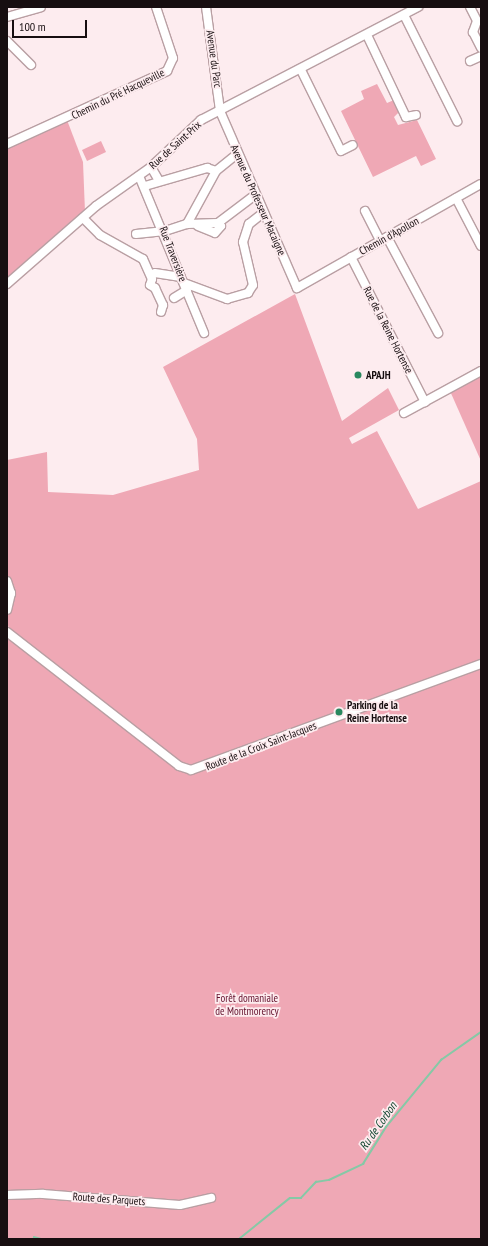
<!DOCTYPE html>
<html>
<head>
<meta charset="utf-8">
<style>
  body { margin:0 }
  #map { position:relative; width:488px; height:1246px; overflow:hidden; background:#fdecef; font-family:"PT Sans Narrow",sans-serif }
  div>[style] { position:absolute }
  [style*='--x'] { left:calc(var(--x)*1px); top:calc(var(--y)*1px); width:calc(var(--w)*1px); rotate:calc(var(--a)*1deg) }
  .green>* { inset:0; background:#efa8b5 }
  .stream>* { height:1.5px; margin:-0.75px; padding:0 0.75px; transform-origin:0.75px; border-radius:0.75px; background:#85c9a6 }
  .roads { filter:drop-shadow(1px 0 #b99fa3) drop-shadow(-1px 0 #b99fa3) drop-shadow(0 1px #b99fa3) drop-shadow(0 -1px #b99fa3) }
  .minor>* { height:8px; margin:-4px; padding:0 4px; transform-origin:4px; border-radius:4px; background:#fff }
  .dots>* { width:11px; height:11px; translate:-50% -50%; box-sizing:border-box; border:2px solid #fdecef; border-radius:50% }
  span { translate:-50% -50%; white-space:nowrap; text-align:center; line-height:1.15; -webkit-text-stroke:3.5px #fdecef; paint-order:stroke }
  .street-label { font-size:11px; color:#170e10 }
  .poi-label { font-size:11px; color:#170e10; font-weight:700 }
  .left { translate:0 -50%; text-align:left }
  .park-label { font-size:11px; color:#63102c }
  .water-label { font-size:12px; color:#0f462f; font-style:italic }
  .frame { position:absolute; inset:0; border:8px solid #170e10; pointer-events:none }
  .scale { position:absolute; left:12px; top:20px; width:75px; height:18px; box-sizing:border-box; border:2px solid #170e10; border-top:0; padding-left:5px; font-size:12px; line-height:14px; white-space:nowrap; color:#170e10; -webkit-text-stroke:3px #fdecef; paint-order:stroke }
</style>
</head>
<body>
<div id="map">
  <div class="green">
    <div style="clip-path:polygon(377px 84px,387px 103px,394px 100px,400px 111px,394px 117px,398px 125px,417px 120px,436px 159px,421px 166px,416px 156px,373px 177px,341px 111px,364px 99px,361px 91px)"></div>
    <div style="clip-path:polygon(67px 120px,83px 162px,85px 212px,41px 254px,7px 278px,7px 147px)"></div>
    <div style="clip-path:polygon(101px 141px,106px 152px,87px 161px,82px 150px)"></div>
    <div style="clip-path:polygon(295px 294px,342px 421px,388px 388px,399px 410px,349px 438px,352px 444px,377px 431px,418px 509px,481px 481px,481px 1239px,7px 1239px,7px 632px,11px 633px,7px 623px,7px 460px,47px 452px,48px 492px,113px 495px,199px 470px,197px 439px,163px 367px)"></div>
    <div style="clip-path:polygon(481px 374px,481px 461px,450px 391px)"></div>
  </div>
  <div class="stream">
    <div style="--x:34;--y:1237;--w:7;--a:16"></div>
    <div style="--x:239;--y:1239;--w:65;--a:-38.8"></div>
    <div style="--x:290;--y:1198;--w:11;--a:0"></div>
    <div style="--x:301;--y:1198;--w:22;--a:-47"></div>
    <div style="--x:316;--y:1182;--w:13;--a:-9"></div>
    <div style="--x:329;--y:1180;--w:38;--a:-25"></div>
    <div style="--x:363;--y:1164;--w:44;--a:-58.1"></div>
    <div style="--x:386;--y:1127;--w:87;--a:-50.6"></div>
    <div style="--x:441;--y:1060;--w:49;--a:-35"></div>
  </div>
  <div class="roads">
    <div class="minor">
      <div style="--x:206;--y:7;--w:105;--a:82.3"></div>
      <div style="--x:220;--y:111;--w:193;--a:66.5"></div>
      <div style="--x:297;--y:288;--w:211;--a:-29.5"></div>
      <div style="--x:470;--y:7;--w:16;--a:63"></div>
      <div style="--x:477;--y:21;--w:12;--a:110"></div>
      <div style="--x:473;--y:32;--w:18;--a:63"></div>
      <div style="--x:404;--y:15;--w:119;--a:63.4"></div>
      <div style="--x:7;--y:17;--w:35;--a:-16"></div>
      <div style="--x:367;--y:35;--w:91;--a:64.6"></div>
      <div style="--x:406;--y:117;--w:10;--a:-11"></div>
      <div style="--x:7;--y:41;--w:34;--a:45"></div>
      <div style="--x:470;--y:61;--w:12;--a:-24"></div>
      <div style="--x:301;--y:70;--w:90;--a:63.7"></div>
      <div style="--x:341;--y:151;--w:13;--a:-27"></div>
      <div style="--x:7;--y:144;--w:176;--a:-24.5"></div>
      <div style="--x:167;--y:71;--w:14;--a:-65"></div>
      <div style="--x:173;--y:58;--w:54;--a:-108.4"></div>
      <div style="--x:151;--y:167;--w:16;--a:60"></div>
      <div style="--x:139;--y:176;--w:170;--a:67.5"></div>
      <div style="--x:145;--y:186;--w:65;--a:-16.2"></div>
      <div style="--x:207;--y:168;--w:9;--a:18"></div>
      <div style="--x:456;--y:198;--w:54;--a:62.5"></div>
      <div style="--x:365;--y:211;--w:34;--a:63"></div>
      <div style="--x:83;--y:218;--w:24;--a:45"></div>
      <div style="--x:100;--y:235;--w:49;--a:29.2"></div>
      <div style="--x:143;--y:259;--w:22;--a:66"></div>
      <div style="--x:152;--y:279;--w:6;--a:108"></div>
      <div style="--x:150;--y:285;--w:6;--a:31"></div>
      <div style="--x:155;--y:288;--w:19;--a:65"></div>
      <div style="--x:163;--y:305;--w:7;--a:106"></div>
      <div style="--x:187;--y:224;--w:60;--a:-61.3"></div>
      <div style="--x:216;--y:171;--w:27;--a:-39"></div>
      <div style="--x:198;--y:226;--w:18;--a:22"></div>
      <div style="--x:215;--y:233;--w:9;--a:-49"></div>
      <div style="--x:221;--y:226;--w:4;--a:-135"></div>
      <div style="--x:136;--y:234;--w:29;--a:-6"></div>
      <div style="--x:165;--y:231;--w:23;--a:-18"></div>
      <div style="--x:187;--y:224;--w:31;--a:-2"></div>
      <div style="--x:218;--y:223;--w:46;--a:-37.1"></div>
      <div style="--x:387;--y:237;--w:109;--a:62"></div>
      <div style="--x:351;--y:257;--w:163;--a:63"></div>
      <div style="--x:155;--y:273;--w:26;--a:9"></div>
      <div style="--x:184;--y:283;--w:46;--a:20.4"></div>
      <div style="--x:227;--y:299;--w:22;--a:-16"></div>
      <div style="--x:248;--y:293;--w:9;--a:-58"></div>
      <div style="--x:253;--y:285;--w:44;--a:-103.1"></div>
      <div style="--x:243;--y:242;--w:19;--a:-72"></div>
      <div style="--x:249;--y:224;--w:18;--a:-38"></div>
      <div style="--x:7;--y:284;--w:118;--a:-41.2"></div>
      <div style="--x:96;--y:206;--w:67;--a:-35.3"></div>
      <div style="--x:151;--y:167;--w:69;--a:-43.2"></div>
      <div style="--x:201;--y:120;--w:245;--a:-27.5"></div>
      <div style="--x:174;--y:298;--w:15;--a:-32"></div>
      <div style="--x:404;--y:413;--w:88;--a:-28.6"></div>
      <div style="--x:7;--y:581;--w:13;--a:72"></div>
      <div style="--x:11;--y:593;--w:17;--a:103"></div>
      <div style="--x:7;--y:632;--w:218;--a:37.9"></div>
      <div style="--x:179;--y:766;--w:13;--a:18"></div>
      <div style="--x:191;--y:770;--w:309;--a:-20.1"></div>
      <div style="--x:7;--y:1195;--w:36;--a:-2"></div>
      <div style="--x:43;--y:1194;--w:137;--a:4.6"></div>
      <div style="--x:180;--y:1205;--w:32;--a:-13"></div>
    </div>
  </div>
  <div class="dots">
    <div style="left:358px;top:375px;background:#29885f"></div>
    <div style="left:339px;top:712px;background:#29885f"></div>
  </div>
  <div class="street-label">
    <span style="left:214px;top:59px;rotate:82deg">Avenue du Parc</span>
    <span style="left:118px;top:94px;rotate:-26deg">Chemin du Pré Hacqueville</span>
    <span style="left:175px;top:145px;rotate:-42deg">Rue de Saint-Prix</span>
    <span style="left:258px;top:200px;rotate:66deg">Avenue du Professeur Macaigne</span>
    <span style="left:389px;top:236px;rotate:-29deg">Chemin d'Apollon</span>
    <span style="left:173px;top:254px;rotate:69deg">Rue Traversière</span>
    <span style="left:388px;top:330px;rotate:63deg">Rue de la Reine Hortense</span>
    <span style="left:261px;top:746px;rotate:-21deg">Route de la Croix Saint-Jacques</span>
    <span style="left:109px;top:1199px;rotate:4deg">Route des Parquets</span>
  </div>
  <div class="poi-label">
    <span class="left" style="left:366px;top:375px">APAJH</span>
    <span class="left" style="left:347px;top:712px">Parking de la<br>Reine Hortense</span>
  </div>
  <div class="park-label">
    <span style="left:247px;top:1005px">Forêt domaniale<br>de Montmorency</span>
  </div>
  <div class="water-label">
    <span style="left:378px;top:1126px;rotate:-55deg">Ru de Corbon</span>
  </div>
  <div class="frame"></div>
  <div class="scale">100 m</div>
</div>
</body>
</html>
